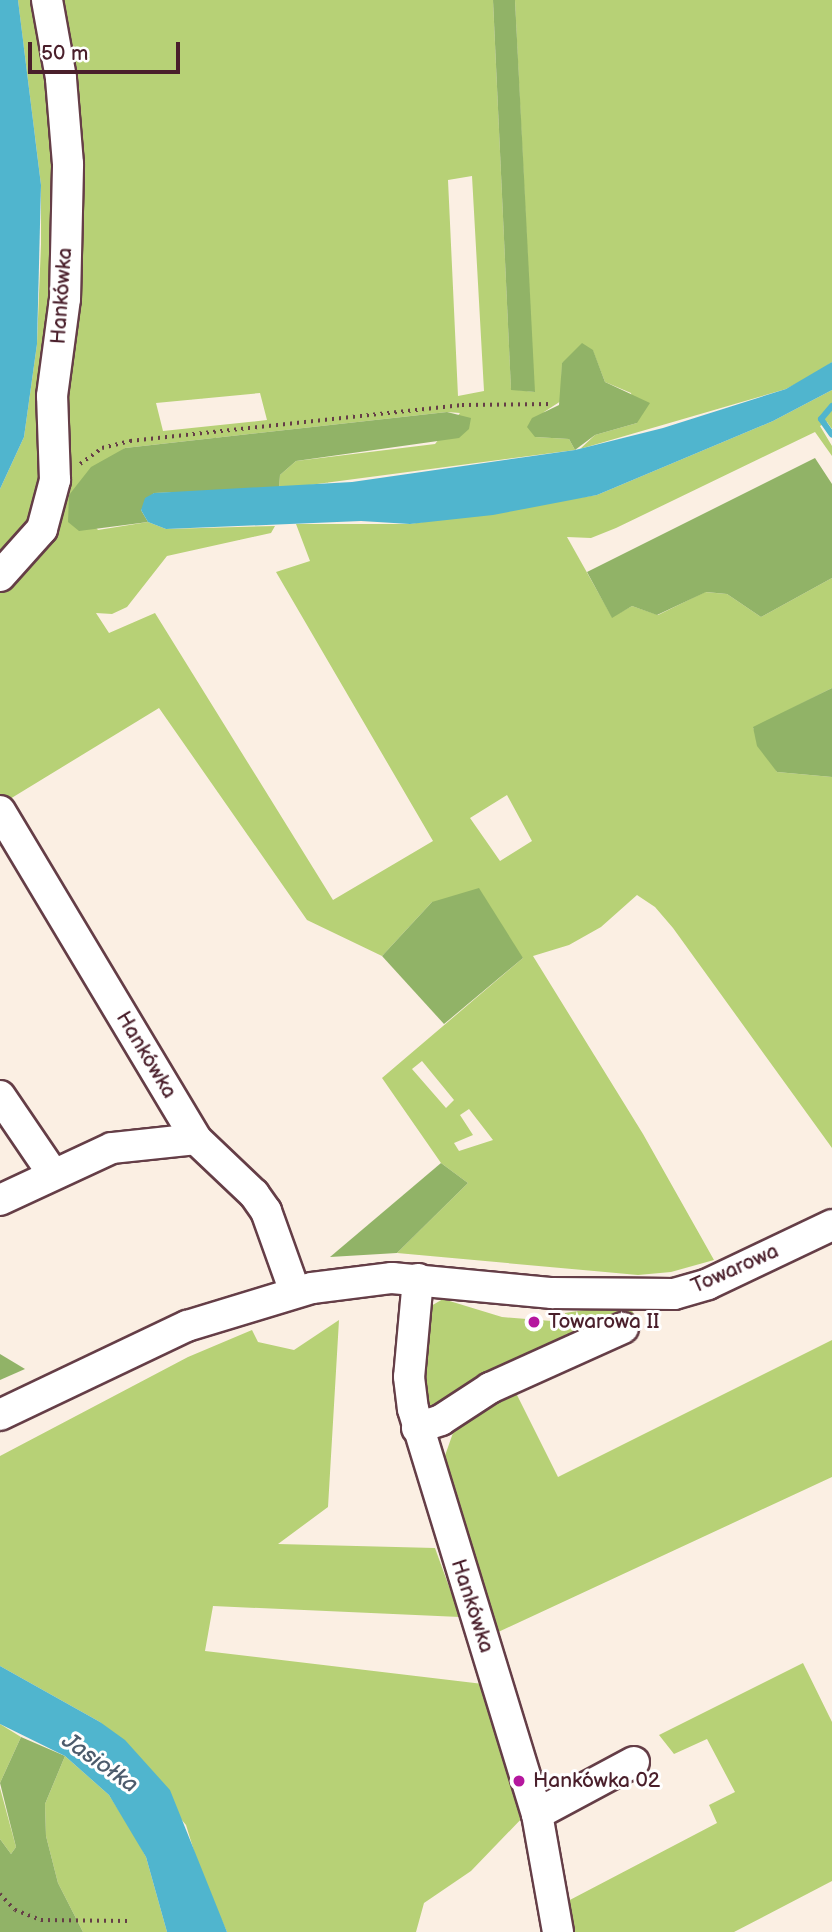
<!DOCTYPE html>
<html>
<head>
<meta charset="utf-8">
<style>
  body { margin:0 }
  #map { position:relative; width:832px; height:1932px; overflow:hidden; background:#fbefe3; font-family:"Balsamiq Sans",sans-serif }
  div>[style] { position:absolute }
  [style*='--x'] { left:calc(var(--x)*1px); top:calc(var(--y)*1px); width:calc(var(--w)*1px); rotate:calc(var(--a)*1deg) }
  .green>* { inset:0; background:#b7d176 }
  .forest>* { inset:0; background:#91b367 }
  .water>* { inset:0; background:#50b5ce }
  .stream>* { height:6px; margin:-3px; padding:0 3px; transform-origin:3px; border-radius:3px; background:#50b5ce }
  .path>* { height:3.5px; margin-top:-1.75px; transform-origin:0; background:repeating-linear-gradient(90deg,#653e47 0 2px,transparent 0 7px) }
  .roads { filter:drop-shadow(2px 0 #653e47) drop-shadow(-2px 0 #653e47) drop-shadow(0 2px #653e47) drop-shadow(0 -2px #653e47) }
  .minor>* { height:30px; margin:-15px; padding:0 15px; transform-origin:15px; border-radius:15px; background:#fff }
  .dots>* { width:19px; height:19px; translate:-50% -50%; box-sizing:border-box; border:4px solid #fff; border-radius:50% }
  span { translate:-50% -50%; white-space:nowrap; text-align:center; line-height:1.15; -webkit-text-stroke:6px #fff; paint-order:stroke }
  .street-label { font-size:21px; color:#4a1f2b }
  .poi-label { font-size:21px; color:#4a1f2b }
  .left { translate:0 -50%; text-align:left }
  .water-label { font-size:23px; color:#4c5b6c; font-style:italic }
  .scale { position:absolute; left:28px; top:42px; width:152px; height:32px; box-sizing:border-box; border:4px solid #4a1f2b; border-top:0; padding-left:9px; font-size:21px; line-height:24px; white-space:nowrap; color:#4a1f2b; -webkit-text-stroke:5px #fff; paint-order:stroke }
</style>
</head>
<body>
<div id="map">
  <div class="green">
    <div style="clip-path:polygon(18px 0,43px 0,64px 167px,48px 493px,0 571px,0 489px,24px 437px,37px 344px,41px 244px,41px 185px)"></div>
    <div style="clip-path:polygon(evenodd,51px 0,493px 0,511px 389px,534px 392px,515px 0,832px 0,832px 362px,817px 373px,786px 389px,580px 449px,595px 435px,637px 423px,631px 393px,605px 382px,593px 351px,562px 363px,561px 401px,544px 412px,535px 437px,569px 439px,575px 450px,279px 489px,280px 475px,296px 461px,435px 444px,460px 413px,447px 412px,125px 448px,69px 495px,98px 530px,148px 522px,166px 529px,275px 526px,271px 533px,167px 556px,127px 607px,112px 614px,96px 613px,109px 633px,155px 613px,333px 900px,433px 841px,276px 572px,310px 561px,296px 524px,410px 524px,597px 495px,773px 421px,832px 390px,832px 429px,827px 422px,820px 426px,832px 446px,832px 456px,815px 432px,616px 528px,591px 538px,567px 537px,612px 617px,632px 606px,658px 615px,705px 592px,727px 594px,761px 617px,832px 578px,832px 688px,753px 728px,777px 772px,832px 777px,832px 1148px,673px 928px,655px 907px,637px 895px,601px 927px,569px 945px,533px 956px,643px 1134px,714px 1260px,671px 1272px,638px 1275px,397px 1253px,468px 1183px,441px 1163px,382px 1078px,523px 958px,432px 902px,382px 956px,307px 920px,159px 708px,5px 802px,0 794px,0 587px,62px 485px,51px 0,472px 176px,484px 391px,458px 396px,448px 180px,472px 176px,51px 0,260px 393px,267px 420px,163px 431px,156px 403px,260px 393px,51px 0,507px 795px,532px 841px,500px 861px,470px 818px,507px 795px,51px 0,422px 1061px,454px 1100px,446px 1108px,412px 1069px,422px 1061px,51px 0,469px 1109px,493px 1140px,459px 1151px,454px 1143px,473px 1135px,460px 1115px,469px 1109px)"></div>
    <div style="clip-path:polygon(443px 1299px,502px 1317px,564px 1322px,565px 1313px,610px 1306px,630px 1306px,634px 1315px,431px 1406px,417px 1385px,431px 1306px)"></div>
    <div style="clip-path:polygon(339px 1320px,328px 1507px,278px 1544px,435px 1548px,460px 1617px,213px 1606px,205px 1651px,483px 1684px,525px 1815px,471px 1871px,424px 1903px,416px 1932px,227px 1932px,201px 1874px,186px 1825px,100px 1722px,0 1666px,0 1456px,188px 1357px,252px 1330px,258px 1342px,294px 1350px)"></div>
    <div style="clip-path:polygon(832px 1340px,832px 1477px,494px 1634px,441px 1467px,454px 1430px,470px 1415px,514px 1389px,558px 1477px)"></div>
    <div style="clip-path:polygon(803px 1663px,832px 1722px,832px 1881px,734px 1932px,572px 1932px,566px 1902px,717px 1823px,709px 1805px,735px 1792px,707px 1739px,674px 1754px,659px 1735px)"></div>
    <div style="clip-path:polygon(0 1724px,21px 1737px,0 1783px)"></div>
    <div style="clip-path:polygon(65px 1756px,109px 1795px,135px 1836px,146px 1857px,167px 1932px,83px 1932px,58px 1883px,46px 1836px,45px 1804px)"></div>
    <div style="clip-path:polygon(0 1788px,16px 1847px,11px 1854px,0 1839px)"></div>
  </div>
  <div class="forest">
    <div style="clip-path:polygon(493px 0,515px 0,535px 392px,511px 390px)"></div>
    <div style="clip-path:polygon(582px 343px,593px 350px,605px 382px,650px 403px,637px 423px,595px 435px,575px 450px,569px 439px,535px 437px,527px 427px,532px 418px,559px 405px,562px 363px)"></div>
    <div style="clip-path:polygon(447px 412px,471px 418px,469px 429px,459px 438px,296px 461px,280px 475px,279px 489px,154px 493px,141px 510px,148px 522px,79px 531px,68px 522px,69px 495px,91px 467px,125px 448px)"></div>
    <div style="clip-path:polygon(815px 458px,832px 484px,832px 578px,761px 617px,727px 594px,706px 592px,657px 615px,632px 606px,612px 618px,587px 572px)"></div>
    <div style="clip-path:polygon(832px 688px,832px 777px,777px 772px,757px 746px,753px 727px)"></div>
    <div style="clip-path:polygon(479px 888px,523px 958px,444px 1024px,382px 956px,432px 902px)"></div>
    <div style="clip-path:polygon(441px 1163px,468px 1183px,397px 1253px,330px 1257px)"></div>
    <div style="clip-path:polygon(0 1354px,25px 1369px,0 1380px)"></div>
    <div style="clip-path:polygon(21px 1737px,65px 1756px,45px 1804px,46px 1836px,58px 1883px,83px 1932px,0 1932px,0 1839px,11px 1854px,16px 1847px,0 1783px)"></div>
  </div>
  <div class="water">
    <div style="clip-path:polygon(0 0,18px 0,41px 185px,37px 344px,24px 437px,0 489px)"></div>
    <div style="clip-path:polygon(832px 362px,832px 390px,773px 421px,597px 495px,493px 515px,410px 524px,361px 521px,166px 529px,148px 522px,141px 510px,145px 498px,154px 493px,352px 482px,575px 450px,663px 428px,786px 389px)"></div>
    <div style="clip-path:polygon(0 1666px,100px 1722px,125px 1740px,170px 1790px,227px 1932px,167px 1932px,146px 1857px,109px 1795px,65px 1756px,0 1724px)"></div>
  </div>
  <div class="stream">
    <div style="--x:832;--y:406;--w:17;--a:130"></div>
    <div style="--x:821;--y:419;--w:19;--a:55"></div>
  </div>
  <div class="path">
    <div style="--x:80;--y:464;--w:27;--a:-36"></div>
    <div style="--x:102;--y:448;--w:29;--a:-14"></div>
    <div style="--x:130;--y:441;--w:334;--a:-6.2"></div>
    <div style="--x:462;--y:405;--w:90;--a:-0.6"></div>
    <div style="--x:0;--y:1894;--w:22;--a:47"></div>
    <div style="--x:15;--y:1910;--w:28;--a:21"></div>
    <div style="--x:41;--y:1920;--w:88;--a:0.7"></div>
  </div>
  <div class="roads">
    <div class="minor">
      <div style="--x:0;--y:576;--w:63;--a:-48.2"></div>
      <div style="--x:42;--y:529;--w:51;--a:-75.1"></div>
      <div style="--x:55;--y:480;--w:84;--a:-92"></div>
      <div style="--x:52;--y:396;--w:98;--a:-82.4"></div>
      <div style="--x:65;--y:299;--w:135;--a:-88.7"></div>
      <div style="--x:68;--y:164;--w:86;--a:-94.7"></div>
      <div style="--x:61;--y:78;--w:79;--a:-100.2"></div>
      <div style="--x:0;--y:811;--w:382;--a:59.1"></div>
      <div style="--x:196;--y:1139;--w:80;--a:43.5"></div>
      <div style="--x:254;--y:1194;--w:21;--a:55"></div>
      <div style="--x:266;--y:1211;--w:86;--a:70.3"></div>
      <div style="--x:0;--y:1096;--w:94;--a:55.8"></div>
      <div style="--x:0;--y:1200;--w:123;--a:-24.9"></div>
      <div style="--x:112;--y:1148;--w:84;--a:-6.1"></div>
      <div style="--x:418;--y:1279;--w:98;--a:95.2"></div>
      <div style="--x:409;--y:1377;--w:32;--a:83"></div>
      <div style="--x:413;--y:1409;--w:424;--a:73"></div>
      <div style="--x:537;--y:1814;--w:120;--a:79.9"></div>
      <div style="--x:0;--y:1415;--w:207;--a:-25.5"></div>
      <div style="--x:187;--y:1326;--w:131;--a:-16.9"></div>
      <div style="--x:312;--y:1288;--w:81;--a:-7.1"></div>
      <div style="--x:392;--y:1278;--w:161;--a:5.4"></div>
      <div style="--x:552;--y:1293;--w:122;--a:0.5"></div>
      <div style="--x:674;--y:1294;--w:35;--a:-16"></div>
      <div style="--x:708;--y:1284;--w:137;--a:-25.4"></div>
      <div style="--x:417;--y:1428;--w:25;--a:-18"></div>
      <div style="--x:441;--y:1420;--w:59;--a:-33.1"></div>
      <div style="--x:490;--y:1388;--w:146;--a:-24.3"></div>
      <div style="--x:537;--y:1814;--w:110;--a:-28.2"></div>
    </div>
  </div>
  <div class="dots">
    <div style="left:534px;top:1322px;background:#b5179e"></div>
    <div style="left:519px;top:1781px;background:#b5179e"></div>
  </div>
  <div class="street-label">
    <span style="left:62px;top:296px;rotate:-86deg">Hankówka</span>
    <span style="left:146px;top:1055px;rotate:59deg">Hankówka</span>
    <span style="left:735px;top:1269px;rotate:-24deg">Towarowa</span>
    <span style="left:472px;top:1606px;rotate:72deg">Hankówka</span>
  </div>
  <div class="poi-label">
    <span class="left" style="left:548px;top:1322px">Towarowa II</span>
    <span class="left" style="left:533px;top:1781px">Hankówka 02</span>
  </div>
  <div class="water-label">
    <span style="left:100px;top:1763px;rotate:35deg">Jasiołka</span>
  </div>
  <div class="scale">50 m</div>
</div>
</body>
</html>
